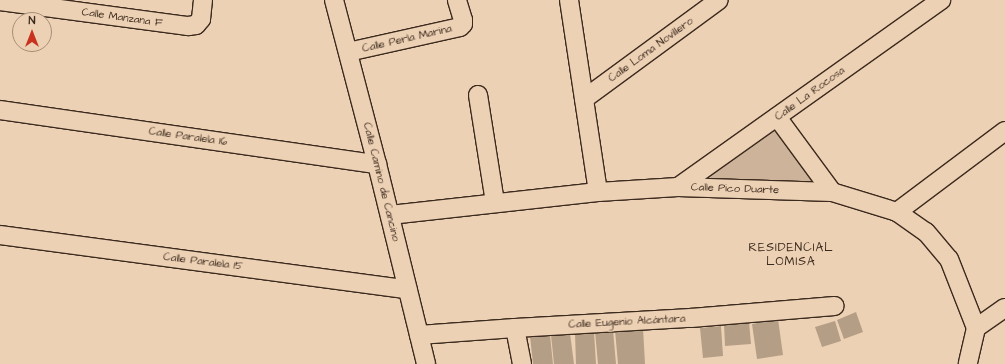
<!DOCTYPE html>
<html>
<head>
<meta charset="utf-8">
<style>
  body { margin:0 }
  #map { position:relative; width:1005px; height:364px; overflow:hidden; background:#edd1b4; font-family:"Architects Daughter",sans-serif }
  div>[style] { position:absolute }
  [style*='--x'] { left:calc(var(--x)*1px); top:calc(var(--y)*1px); width:calc(var(--w)*1px); rotate:calc(var(--a)*1deg) }
  .green>* { inset:0; background:#ccb399 }
  .building>* { inset:0; background:#b59e86 }
  .roads { filter:drop-shadow(1px 0 #3b2a1e) drop-shadow(-1px 0 #3b2a1e) drop-shadow(0 1px #3b2a1e) drop-shadow(0 -1px #3b2a1e) }
  .minor>* { height:18px; margin:-9px; padding:0 9px; transform-origin:9px; border-radius:9px; background:#edd1b4 }
  span { translate:-50% -50%; white-space:nowrap; text-align:center; line-height:1.15; -webkit-text-stroke:3px #edd1b4; paint-order:stroke }
  .street-label { font-size:11px; color:#3b2a1e }
  .neighbourhood-label { font-size:12px; color:#3b2a1e; letter-spacing:1px }
  .north { position:absolute; left:12px; top:12px; width:40px; height:40px; box-sizing:border-box; background:#edd1b4; border:1px solid #a68e78; border-radius:50%; rotate:0deg; font-size:11px; font-weight:700; line-height:16px; text-align:center; color:#3b2a1e }
  .north::after { content:''; display:block; margin:auto; width:14px; height:18px; background:#c8321e; clip-path:polygon(50% 0,100% 100%,50% 72%,0 100%) }
</style>
</head>
<body>
<div id="map">
  <div class="green">
    <div style="clip-path:polygon(780px 125px,824px 187px,692px 184px)"></div>
  </div>
  <div class="building">
    <div style="clip-path:polygon(856px 312px,863px 332px,844px 339px,837px 320px)"></div>
    <div style="clip-path:polygon(778px 319px,783px 355px,757px 359px,752px 324px)"></div>
    <div style="clip-path:polygon(835px 321px,841px 341px,822px 347px,815px 327px)"></div>
    <div style="clip-path:polygon(749px 322px,751px 344px,725px 346px,724px 324px)"></div>
    <div style="clip-path:polygon(721px 326px,723px 356px,703px 358px,700px 328px)"></div>
    <div style="clip-path:polygon(643px 328px,645px 364px,618px 364px,615px 330px)"></div>
    <div style="clip-path:polygon(613px 330px,616px 364px,598px 364px,595px 331px)"></div>
    <div style="clip-path:polygon(594px 332px,596px 364px,576px 364px,575px 333px)"></div>
    <div style="clip-path:polygon(570px 333px,574px 364px,554px 364px,551px 335px)"></div>
    <div style="clip-path:polygon(550px 335px,553px 364px,533px 364px,530px 336px)"></div>
  </div>
  <div class="roads">
    <div class="minor">
      <div style="--x:334;--y:0;--w:170;--a:75.3"></div>
      <div style="--x:377;--y:164;--w:206;--a:76.2"></div>
      <div style="--x:569;--y:0;--w:194;--a:81.4"></div>
      <div style="--x:0;--y:1;--w:190;--a:7.6"></div>
      <div style="--x:188;--y:26;--w:8;--a:-7"></div>
      <div style="--x:196;--y:25;--w:8;--a:-50"></div>
      <div style="--x:201;--y:19;--w:19;--a:-84"></div>
      <div style="--x:348;--y:52;--w:115;--a:-12.6"></div>
      <div style="--x:460;--y:27;--w:4;--a:-45"></div>
      <div style="--x:463;--y:24;--w:4;--a:-90"></div>
      <div style="--x:463;--y:20;--w:21;--a:-107"></div>
      <div style="--x:478;--y:95;--w:108;--a:81"></div>
      <div style="--x:584;--y:99;--w:167;--a:-36.3"></div>
      <div style="--x:0;--y:110;--w:381;--a:8.2"></div>
      <div style="--x:777;--y:117;--w:93;--a:53.7"></div>
      <div style="--x:678;--y:187;--w:323;--a:-35.4"></div>
      <div style="--x:897;--y:212;--w:135;--a:-36.9"></div>
      <div style="--x:390;--y:215;--w:209;--a:-6.3"></div>
      <div style="--x:598;--y:192;--w:80;--a:-3.6"></div>
      <div style="--x:678;--y:187;--w:154;--a:1.9"></div>
      <div style="--x:832;--y:192;--w:68;--a:17.1"></div>
      <div style="--x:897;--y:212;--w:35;--a:35"></div>
      <div style="--x:926;--y:232;--w:35;--a:50"></div>
      <div style="--x:949;--y:259;--w:74;--a:68.6"></div>
      <div style="--x:976;--y:328;--w:37;--a:103"></div>
      <div style="--x:0;--y:235;--w:411;--a:7.6"></div>
      <div style="--x:515;--y:328;--w:37;--a:79"></div>
      <div style="--x:976;--y:328;--w:35;--a:-35"></div>
      <div style="--x:419;--y:335;--w:96;--a:-4.2"></div>
      <div style="--x:515;--y:328;--w:176;--a:-3.3"></div>
      <div style="--x:691;--y:318;--w:144;--a:-4.8"></div>
    </div>
  </div>
  <div class="street-label">
    <span style="left:122px;top:18px;rotate:8deg">Calle Manzana F</span>
    <span style="left:407px;top:39px;rotate:-13deg">Calle Perla Marina</span>
    <span style="left:651px;top:50px;rotate:-36deg">Calle Loma Novillero</span>
    <span style="left:810px;top:94px;rotate:-36deg">Calle La Rocosa</span>
    <span style="left:188px;top:137px;rotate:8deg">Calle Paralela 16</span>
    <span style="left:381px;top:182px;rotate:76deg">Calle Camino de Cancino</span>
    <span style="left:735px;top:189px;rotate:2deg">Calle Pico Duarte</span>
    <span style="left:203px;top:262px;rotate:7deg">Calle Paralela 15</span>
    <span style="left:627px;top:322px;rotate:-3deg">Calle Eugenio Alcántara</span>
  </div>
  <div class="neighbourhood-label">
    <span style="left:791px;top:255px">RESIDENCIAL<br>LOMISA</span>
  </div>
  <div class="north">N</div>
</div>
</body>
</html>
